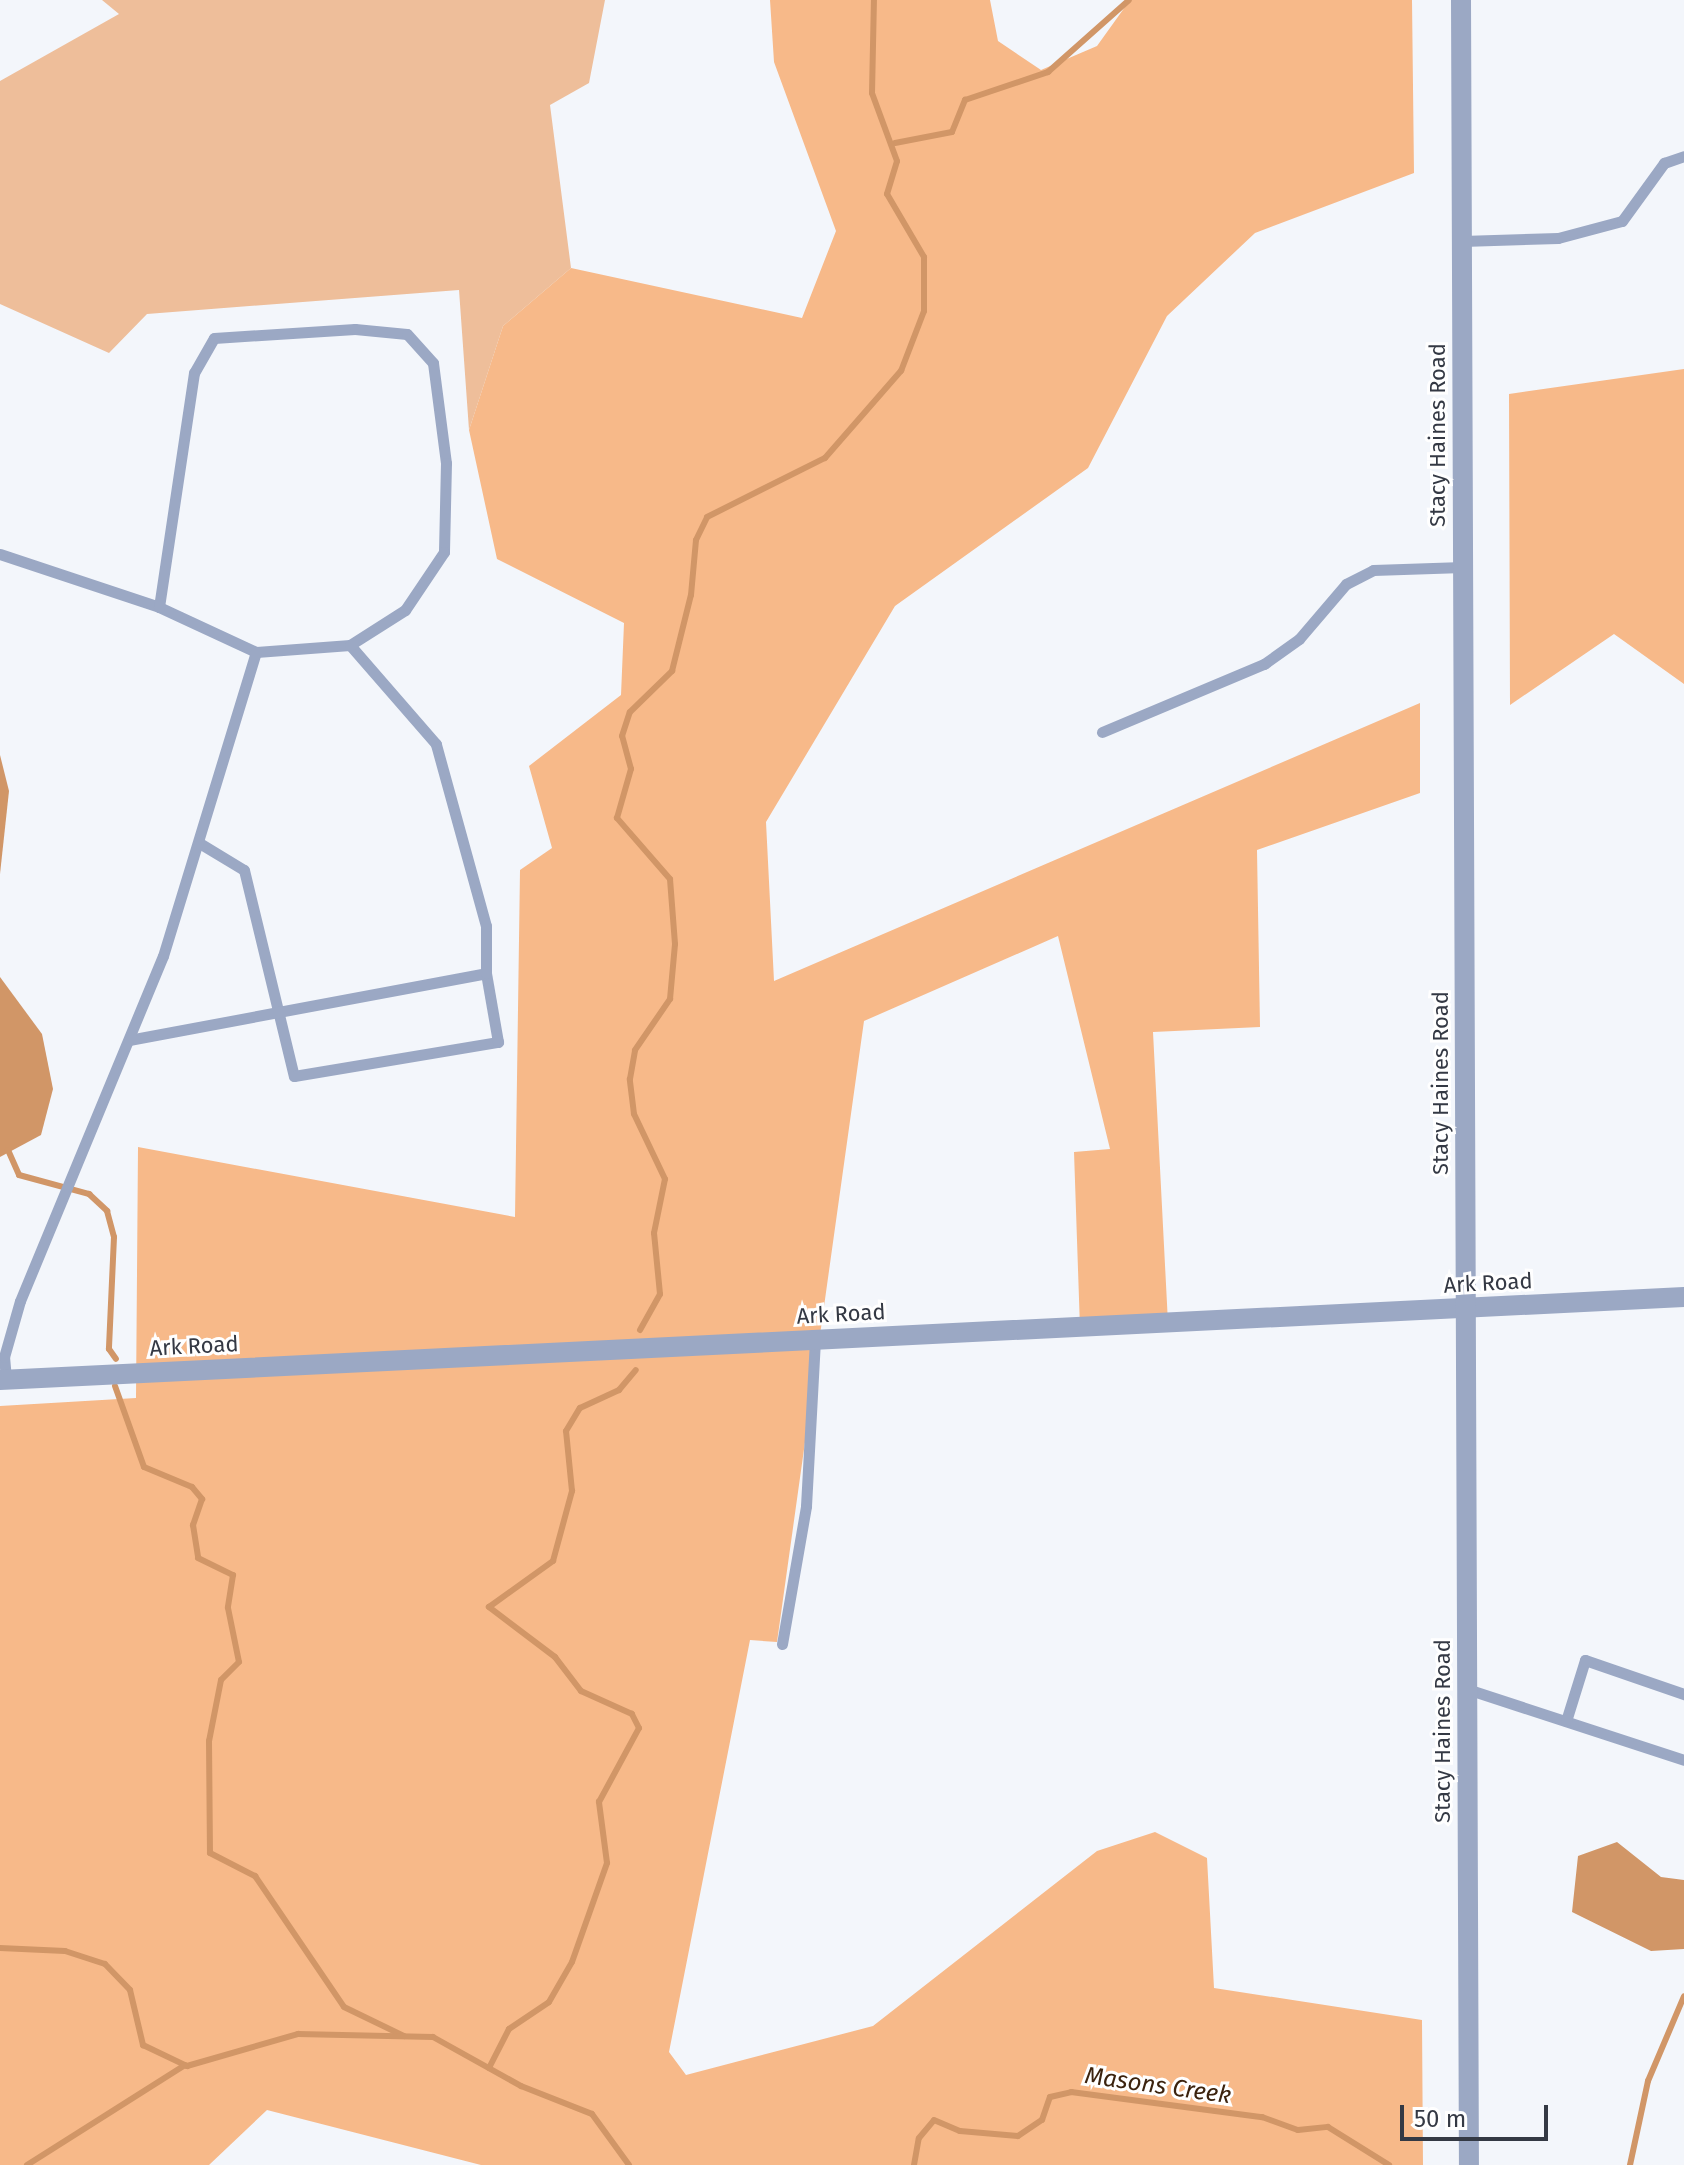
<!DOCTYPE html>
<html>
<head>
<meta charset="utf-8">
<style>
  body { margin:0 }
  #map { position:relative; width:1684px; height:2165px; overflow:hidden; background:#f3f6fb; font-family:"Fira Sans",sans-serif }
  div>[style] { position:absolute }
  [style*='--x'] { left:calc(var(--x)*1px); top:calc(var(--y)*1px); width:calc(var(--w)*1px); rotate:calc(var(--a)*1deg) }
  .green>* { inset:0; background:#eebe9a }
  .forest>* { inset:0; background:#f7b989 }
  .water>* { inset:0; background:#d19667 }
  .stream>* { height:6px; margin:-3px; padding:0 3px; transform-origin:3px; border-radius:3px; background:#d19667 }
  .service>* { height:11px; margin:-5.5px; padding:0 5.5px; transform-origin:5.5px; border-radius:5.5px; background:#9ba8c4 }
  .minor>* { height:20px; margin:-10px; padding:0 10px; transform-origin:10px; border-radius:10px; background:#9ba8c4 }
  .tertiary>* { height:20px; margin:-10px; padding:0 10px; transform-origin:10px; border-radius:10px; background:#9ba8c4 }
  span { translate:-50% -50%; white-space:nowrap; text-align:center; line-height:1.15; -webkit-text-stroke:6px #fff; paint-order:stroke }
  .street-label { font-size:22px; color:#343944 }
  .water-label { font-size:24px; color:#3c230e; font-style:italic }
  .scale { position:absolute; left:1400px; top:2105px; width:148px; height:36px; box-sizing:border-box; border:4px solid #343944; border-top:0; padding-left:10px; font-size:24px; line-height:28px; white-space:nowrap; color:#343944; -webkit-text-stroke:6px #fff; paint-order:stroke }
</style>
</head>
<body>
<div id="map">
  <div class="green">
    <div style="clip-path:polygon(102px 0,605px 0,589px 83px,550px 105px,571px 268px,503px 326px,469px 430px,459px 290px,147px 314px,109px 353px,0 304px,0 81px,119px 14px)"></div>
  </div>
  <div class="forest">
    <div style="clip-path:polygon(770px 0,990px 0,998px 41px,1041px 70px,1097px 46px,1130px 0,1412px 0,1414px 173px,1255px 233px,1167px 316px,1088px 468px,895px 606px,766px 822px,774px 981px,1420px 703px,1420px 793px,1257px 850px,1260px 1027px,1153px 1032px,1168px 1323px,1080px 1328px,1074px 1152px,1110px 1149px,1058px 936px,864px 1021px,777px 1642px,750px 1640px,669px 2052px,686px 2075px,873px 2026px,1097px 1851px,1155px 1832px,1207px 1858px,1214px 1988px,1422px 2020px,1423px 2165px,481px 2165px,267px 2110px,209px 2165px,0 2165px,0 1406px,136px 1398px,138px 1147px,515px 1217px,520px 870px,552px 848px,529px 766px,621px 695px,624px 623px,497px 559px,469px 430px,503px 326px,571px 268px,802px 318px,836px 231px,774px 62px)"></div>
    <div style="clip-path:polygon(1684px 369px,1684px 684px,1614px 634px,1510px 705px,1509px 394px)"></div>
  </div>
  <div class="water">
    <div style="clip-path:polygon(0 755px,9px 791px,0 874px)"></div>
    <div style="clip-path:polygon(0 977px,42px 1034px,53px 1089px,41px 1135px,0 1157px)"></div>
    <div style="clip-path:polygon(1617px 1842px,1661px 1877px,1684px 1880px,1684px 1949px,1651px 1951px,1572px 1912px,1578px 1856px)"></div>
  </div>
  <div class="stream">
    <div style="--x:895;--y:143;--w:58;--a:-10.9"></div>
    <div style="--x:952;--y:132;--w:35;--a:-68"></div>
    <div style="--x:965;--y:100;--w:88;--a:-18.6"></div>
    <div style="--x:1048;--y:72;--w:108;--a:-41.6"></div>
    <div style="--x:8;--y:1150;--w:27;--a:66"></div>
    <div style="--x:19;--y:1175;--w:73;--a:15.2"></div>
    <div style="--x:89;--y:1194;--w:25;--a:43"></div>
    <div style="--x:107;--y:1211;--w:27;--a:75"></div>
    <div style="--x:114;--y:1237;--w:112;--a:92.6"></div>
    <div style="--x:109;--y:1349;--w:12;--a:55"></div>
    <div style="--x:640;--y:1330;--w:41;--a:-60.9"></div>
    <div style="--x:660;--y:1294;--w:61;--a:-95.6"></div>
    <div style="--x:654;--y:1233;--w:55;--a:-78.5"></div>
    <div style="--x:665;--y:1179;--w:72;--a:-115.5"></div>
    <div style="--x:634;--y:1114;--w:35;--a:-97"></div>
    <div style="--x:630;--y:1079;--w:29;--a:-80"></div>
    <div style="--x:635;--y:1050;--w:62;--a:-55.5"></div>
    <div style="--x:670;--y:999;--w:55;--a:-84.8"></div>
    <div style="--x:675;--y:944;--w:65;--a:-94.4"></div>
    <div style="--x:670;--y:879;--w:81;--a:-131"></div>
    <div style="--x:617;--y:818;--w:51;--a:-74.1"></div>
    <div style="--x:631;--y:769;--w:34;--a:-105"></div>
    <div style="--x:622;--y:736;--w:25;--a:-72"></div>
    <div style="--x:630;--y:712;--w:59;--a:-44.3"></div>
    <div style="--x:672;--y:671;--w:78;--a:-76"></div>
    <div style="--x:691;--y:595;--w:55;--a:-84.8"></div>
    <div style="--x:696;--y:540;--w:25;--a:-64"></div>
    <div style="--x:707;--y:517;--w:132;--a:-26.6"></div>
    <div style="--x:825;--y:458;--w:116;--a:-48.9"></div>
    <div style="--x:901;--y:371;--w:64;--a:-69"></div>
    <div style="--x:924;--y:311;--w:54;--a:-90"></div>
    <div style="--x:924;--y:257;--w:73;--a:-120.4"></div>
    <div style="--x:887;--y:194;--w:34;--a:-73"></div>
    <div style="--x:897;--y:161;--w:72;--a:-110.2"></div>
    <div style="--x:872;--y:93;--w:93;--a:-88.8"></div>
    <div style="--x:115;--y:1386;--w:86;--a:70.3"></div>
    <div style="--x:144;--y:1467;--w:52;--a:22.6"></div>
    <div style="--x:192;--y:1487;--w:16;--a:50"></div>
    <div style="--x:202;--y:1499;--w:28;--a:109"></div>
    <div style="--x:193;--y:1525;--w:33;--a:81"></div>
    <div style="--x:198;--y:1558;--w:39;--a:26"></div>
    <div style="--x:233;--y:1575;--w:33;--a:99"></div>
    <div style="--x:228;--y:1608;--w:55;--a:78.5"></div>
    <div style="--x:239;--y:1662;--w:25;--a:135"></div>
    <div style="--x:221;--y:1680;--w:62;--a:101.1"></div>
    <div style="--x:209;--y:1741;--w:112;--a:89.5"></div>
    <div style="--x:210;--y:1853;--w:51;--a:27.1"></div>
    <div style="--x:255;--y:1876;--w:158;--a:55.8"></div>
    <div style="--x:344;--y:2007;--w:67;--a:25.8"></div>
    <div style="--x:0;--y:1948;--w:65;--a:2.6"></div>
    <div style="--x:65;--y:1951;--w:42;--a:18"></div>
    <div style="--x:105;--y:1964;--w:36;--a:46"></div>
    <div style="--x:130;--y:1990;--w:57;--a:76.7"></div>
    <div style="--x:143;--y:2045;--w:49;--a:25.5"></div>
    <div style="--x:187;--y:2066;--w:116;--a:-16.1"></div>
    <div style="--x:298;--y:2034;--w:135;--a:1.3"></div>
    <div style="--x:433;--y:2037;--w:101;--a:29.1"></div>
    <div style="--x:521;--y:2086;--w:76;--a:21.5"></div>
    <div style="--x:592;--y:2114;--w:63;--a:54"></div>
    <div style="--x:489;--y:2068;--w:44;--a:-62.9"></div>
    <div style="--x:509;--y:2029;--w:48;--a:-34"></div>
    <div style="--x:549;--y:2002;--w:46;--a:-60.1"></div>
    <div style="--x:572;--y:1962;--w:105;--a:-70.5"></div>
    <div style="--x:607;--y:1863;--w:62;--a:-97.5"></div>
    <div style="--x:599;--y:1802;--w:84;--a:-61.6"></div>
    <div style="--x:639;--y:1728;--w:16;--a:-117"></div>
    <div style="--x:632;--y:1714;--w:56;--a:-155.7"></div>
    <div style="--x:581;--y:1691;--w:43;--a:-127.4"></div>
    <div style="--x:555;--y:1657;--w:83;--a:-142.9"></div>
    <div style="--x:489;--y:1607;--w:79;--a:-35.7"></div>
    <div style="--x:553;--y:1561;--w:73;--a:-74.8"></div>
    <div style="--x:572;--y:1491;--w:60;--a:-95.7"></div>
    <div style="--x:566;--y:1431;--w:27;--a:-59"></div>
    <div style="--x:580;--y:1408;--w:43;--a:-24.8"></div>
    <div style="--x:619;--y:1390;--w:26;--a:-50"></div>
    <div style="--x:27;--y:2165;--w:187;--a:-32.3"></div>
    <div style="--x:914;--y:2165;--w:27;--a:-80"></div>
    <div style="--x:919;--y:2138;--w:23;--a:-50"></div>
    <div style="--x:934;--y:2120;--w:28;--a:23"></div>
    <div style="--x:960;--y:2131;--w:58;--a:4.9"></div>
    <div style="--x:1018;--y:2136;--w:29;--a:-34"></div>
    <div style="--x:1042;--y:2120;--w:24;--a:-71"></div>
    <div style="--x:1050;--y:2097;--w:22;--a:-13"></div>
    <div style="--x:1071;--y:2092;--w:193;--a:7.5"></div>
    <div style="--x:1262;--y:2117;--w:38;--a:20"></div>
    <div style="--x:1298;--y:2130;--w:30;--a:-6"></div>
    <div style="--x:1328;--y:2127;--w:72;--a:31.9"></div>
    <div style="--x:1630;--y:2165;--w:86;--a:-77.9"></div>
    <div style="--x:1648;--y:2081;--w:92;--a:-67"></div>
  </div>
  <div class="service">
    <div style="--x:1462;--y:241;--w:96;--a:-1.8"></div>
    <div style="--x:1558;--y:238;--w:66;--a:-14.9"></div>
    <div style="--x:1622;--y:221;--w:72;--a:-54.1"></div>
    <div style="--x:1664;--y:163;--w:21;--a:-19"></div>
    <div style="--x:0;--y:554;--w:168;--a:18.4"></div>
    <div style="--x:1102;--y:732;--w:176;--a:-22.8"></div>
    <div style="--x:1264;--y:664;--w:43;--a:-35.5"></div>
    <div style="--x:1299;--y:639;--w:72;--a:-49.5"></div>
    <div style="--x:1346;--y:584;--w:30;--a:-27"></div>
    <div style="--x:1373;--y:570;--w:90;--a:-1.9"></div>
    <div style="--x:201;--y:844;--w:50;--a:31.2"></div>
    <div style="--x:244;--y:870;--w:212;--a:76.4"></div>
    <div style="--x:294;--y:1076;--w:207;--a:-9.5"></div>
    <div style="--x:498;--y:1042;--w:70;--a:-99.9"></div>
    <div style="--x:129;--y:1040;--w:363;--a:-10.6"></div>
    <div style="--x:486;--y:973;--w:47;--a:-90"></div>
    <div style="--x:486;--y:926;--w:189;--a:-105.4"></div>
    <div style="--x:436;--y:744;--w:131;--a:-131"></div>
    <div style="--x:350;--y:645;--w:94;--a:175.7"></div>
    <div style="--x:256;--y:652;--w:107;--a:-155.1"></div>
    <div style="--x:159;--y:607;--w:237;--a:-81.5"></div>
    <div style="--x:194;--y:373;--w:40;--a:-60.3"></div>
    <div style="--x:214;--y:338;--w:141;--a:-3.7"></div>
    <div style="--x:355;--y:329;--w:52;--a:5.5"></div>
    <div style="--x:407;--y:334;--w:39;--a:48"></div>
    <div style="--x:433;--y:363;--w:101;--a:82.6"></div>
    <div style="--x:446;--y:463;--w:89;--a:91.3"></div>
    <div style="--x:444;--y:552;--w:70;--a:123.9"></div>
    <div style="--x:405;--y:610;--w:65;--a:147.5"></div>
    <div style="--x:6;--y:1379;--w:22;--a:-95"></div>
    <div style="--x:4;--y:1357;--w:58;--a:-74.1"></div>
    <div style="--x:20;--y:1301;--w:373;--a:-67.5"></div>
    <div style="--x:163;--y:956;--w:318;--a:-73"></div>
    <div style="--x:782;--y:1644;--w:140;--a:-80.1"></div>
    <div style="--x:806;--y:1506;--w:166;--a:-86.9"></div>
    <div style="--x:1467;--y:1689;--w:228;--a:18.1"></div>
    <div style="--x:1566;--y:1721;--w:64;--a:-72.7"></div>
    <div style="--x:1585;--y:1660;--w:105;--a:19"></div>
  </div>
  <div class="minor">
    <div style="--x:0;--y:1380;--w:1686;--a:-2.82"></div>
  </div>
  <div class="tertiary">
    <div style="--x:1461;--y:0;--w:2165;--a:89.79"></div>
  </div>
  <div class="street-label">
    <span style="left:1438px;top:435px;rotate:-90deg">Stacy Haines Road</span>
    <span style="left:1441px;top:1083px;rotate:-90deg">Stacy Haines Road</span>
    <span style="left:1488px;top:1283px;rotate:-3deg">Ark Road</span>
    <span style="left:841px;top:1314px;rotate:-3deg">Ark Road</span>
    <span style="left:194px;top:1346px;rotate:-3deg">Ark Road</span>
    <span style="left:1443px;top:1731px;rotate:-90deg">Stacy Haines Road</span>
  </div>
  <div class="water-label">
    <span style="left:1158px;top:2086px;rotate:8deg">Masons Creek</span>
  </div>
  <div class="scale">50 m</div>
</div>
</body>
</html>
